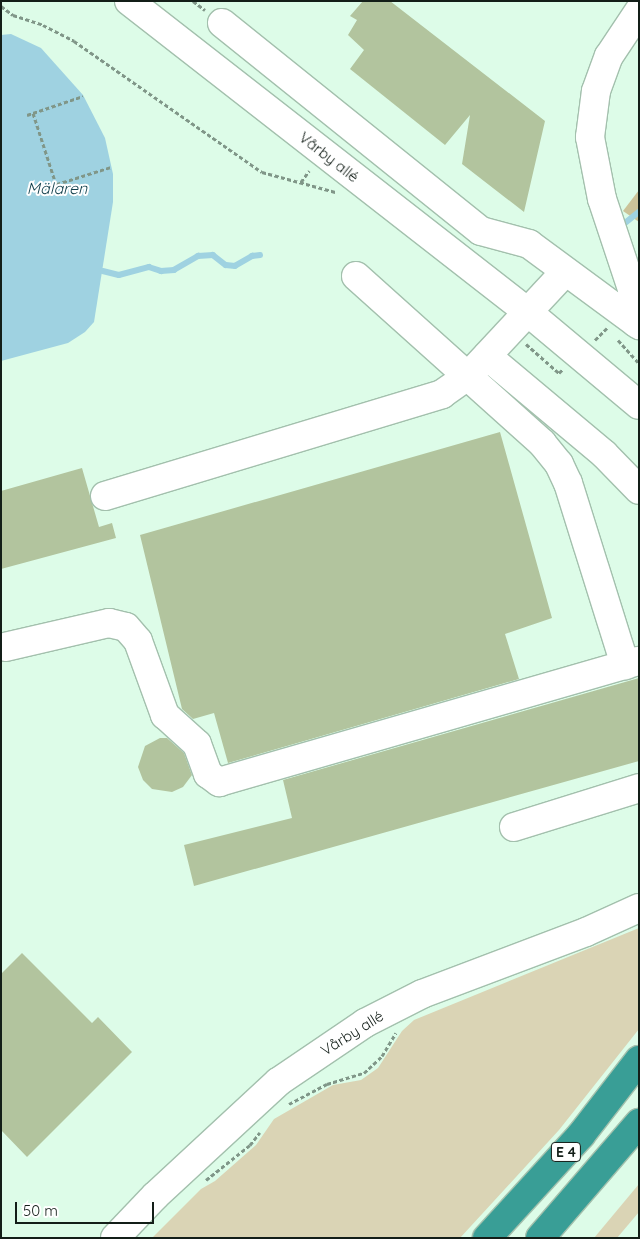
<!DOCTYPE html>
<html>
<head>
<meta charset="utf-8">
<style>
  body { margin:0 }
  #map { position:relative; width:640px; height:1239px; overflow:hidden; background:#ddfce8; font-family:Quicksand,sans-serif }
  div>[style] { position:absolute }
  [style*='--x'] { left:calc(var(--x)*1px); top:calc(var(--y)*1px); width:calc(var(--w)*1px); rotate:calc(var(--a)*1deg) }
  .green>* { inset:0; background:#dad4b5 }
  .forest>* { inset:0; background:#cbc399 }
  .water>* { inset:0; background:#9fd2e1 }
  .stream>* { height:5.5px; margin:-2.75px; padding:0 2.75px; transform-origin:2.75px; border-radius:2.75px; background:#9fd2e1 }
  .building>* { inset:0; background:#b2c49e }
  .path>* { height:3px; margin-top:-1.5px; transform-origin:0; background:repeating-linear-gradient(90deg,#809688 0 4px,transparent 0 6.5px) }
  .roads { filter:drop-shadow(1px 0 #a3c0ad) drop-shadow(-1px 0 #a3c0ad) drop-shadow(0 1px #a3c0ad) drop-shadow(0 -1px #a3c0ad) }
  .minor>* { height:28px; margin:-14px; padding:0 14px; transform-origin:14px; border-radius:14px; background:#fff }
  .highway>* { height:28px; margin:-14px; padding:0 14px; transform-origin:14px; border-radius:14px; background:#399e96 }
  span { translate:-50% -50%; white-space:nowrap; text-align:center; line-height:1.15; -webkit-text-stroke:4px #fff; paint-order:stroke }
  .shield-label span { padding:1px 4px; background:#fff; border:1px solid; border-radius:4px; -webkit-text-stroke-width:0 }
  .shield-label { font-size:14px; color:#131e18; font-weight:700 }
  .street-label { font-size:15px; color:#131e18 }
  .water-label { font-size:16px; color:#113f4b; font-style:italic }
  .frame { position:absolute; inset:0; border:2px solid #131e18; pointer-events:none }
  .scale { position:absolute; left:15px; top:1202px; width:139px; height:22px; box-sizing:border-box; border:2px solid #131e18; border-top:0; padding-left:6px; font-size:15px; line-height:18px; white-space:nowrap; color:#131e18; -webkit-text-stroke:4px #fff; paint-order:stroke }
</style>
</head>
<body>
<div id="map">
  <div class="green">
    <div style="clip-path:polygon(639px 928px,639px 1029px,559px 1130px,460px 1238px,152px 1238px,201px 1189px,215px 1181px,256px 1145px,274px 1119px,333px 1085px,361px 1080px,378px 1068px,402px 1031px,414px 1020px)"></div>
    <div style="clip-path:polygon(639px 1184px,639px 1212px,617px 1238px,594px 1238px)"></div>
  </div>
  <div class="forest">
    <div style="clip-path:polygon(639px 190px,639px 222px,623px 211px)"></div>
  </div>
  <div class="water">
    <div style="clip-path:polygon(11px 34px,41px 48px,83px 95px,105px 138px,113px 174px,113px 202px,94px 322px,85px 332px,68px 343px,1px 361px,1px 35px)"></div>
  </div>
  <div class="stream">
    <div style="--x:619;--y:228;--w:26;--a:-39"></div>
    <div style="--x:103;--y:271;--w:16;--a:14"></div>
    <div style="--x:119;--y:275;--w:31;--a:-15"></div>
    <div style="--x:149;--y:267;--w:13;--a:18"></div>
    <div style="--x:161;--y:271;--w:13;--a:-4"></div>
    <div style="--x:174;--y:270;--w:28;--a:-30"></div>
    <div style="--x:198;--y:256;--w:15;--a:-4"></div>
    <div style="--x:213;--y:255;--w:16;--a:38"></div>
    <div style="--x:226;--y:265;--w:9;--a:6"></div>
    <div style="--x:235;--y:266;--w:20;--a:-30"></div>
    <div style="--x:252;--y:256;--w:8;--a:-7"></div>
  </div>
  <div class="building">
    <div style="clip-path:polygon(363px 1px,390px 1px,545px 121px,524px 212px,462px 164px,470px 115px,445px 145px,350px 69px,364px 50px,348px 35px,357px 20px,350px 16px)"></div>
    <div style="clip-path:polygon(500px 432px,552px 618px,505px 634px,519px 679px,228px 763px,214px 713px,193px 719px,182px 709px,140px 535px)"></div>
    <div style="clip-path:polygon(82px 468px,99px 527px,112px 523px,116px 538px,1px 569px,1px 491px)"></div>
    <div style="clip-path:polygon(639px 678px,639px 761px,194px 886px,184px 845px,292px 818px,283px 780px)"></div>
    <div style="clip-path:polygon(160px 738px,167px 738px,184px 753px,192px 775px,183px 787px,172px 792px,152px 789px,143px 780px,138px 767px,145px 746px)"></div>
    <div style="clip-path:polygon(22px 953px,92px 1023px,98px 1017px,132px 1052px,27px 1157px,1px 1130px,1px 974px)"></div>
  </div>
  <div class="path">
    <div style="--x:193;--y:1;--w:15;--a:37"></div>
    <div style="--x:1;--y:6;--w:15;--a:37"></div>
    <div style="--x:13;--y:15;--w:32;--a:18"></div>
    <div style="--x:43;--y:25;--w:35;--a:27"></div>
    <div style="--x:74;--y:41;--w:229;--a:34.9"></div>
    <div style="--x:262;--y:172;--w:76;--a:15.3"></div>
    <div style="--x:33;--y:113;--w:75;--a:72.1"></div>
    <div style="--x:27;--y:115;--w:59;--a:-18.7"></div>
    <div style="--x:301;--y:182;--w:14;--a:-54"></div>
    <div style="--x:38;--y:190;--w:77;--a:-17.5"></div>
    <div style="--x:595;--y:340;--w:17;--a:-45"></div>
    <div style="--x:618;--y:340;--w:31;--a:48"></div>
    <div style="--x:526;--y:344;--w:44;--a:41.3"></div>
    <div style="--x:559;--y:373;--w:6;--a:-45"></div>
    <div style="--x:289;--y:1104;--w:43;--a:-27.8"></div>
    <div style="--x:327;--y:1084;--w:39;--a:-17"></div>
    <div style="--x:364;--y:1073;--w:25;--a:-43"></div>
    <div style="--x:382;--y:1056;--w:27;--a:-59"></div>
    <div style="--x:206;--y:1180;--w:56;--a:-38.5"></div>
    <div style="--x:250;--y:1145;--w:16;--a:-52"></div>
  </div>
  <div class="roads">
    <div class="minor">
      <div style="--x:129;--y:1;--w:507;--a:37.95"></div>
      <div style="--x:529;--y:313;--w:143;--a:39.9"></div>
      <div style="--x:222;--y:23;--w:332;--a:38.8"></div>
      <div style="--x:481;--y:231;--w:50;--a:15.2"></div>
      <div style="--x:529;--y:244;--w:137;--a:36.4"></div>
      <div style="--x:356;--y:276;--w:250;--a:41.9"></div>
      <div style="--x:542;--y:443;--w:27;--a:51"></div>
      <div style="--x:559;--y:464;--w:21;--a:65"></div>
      <div style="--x:568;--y:483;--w:191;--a:72.6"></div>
      <div style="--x:636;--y:323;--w:34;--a:-97"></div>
      <div style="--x:632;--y:289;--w:95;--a:-108.4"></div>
      <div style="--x:602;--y:199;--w:63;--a:-101"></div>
      <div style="--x:590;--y:137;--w:46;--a:-82.6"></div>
      <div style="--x:596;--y:91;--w:37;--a:-70"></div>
      <div style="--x:609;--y:56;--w:54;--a:-56.3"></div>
      <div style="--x:487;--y:356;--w:153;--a:39.9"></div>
      <div style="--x:604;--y:454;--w:50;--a:45.8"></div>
      <div style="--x:105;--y:496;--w:352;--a:-16.8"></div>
      <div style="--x:442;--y:394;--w:32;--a:-35"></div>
      <div style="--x:468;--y:376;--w:142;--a:-47"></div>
      <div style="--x:5;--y:647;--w:107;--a:-13"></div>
      <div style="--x:109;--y:623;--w:17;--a:13"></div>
      <div style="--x:126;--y:627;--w:18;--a:49"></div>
      <div style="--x:138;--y:641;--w:79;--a:70"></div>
      <div style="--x:165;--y:715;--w:43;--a:42.2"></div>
      <div style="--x:197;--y:744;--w:32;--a:70"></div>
      <div style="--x:208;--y:774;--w:14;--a:36"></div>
      <div style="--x:219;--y:782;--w:437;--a:-16.1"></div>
      <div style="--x:514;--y:827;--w:131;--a:-17.3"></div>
      <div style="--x:115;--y:1238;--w:58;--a:-46.4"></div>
      <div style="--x:155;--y:1196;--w:168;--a:-42.8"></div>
      <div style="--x:278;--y:1082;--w:105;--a:-34.1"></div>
      <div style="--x:365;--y:1023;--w:64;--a:-27"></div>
      <div style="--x:422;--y:994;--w:175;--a:-20.7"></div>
      <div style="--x:586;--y:932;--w:58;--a:-24.4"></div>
    </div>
    <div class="highway">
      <div style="--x:487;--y:1238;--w:139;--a:-47.6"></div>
      <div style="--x:581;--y:1135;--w:95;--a:-52.3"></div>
      <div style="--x:540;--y:1238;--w:152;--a:-49.3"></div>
    </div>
  </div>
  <div class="shield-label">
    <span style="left:566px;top:1152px">E 4</span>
  </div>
  <div class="street-label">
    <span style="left:329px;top:157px;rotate:38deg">Vårby allé</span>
    <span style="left:352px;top:1033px;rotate:-32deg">Vårby allé</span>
  </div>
  <div class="water-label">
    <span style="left:57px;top:188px">Mälaren</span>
  </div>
  <div class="frame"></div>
  <div class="scale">50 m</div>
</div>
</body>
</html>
